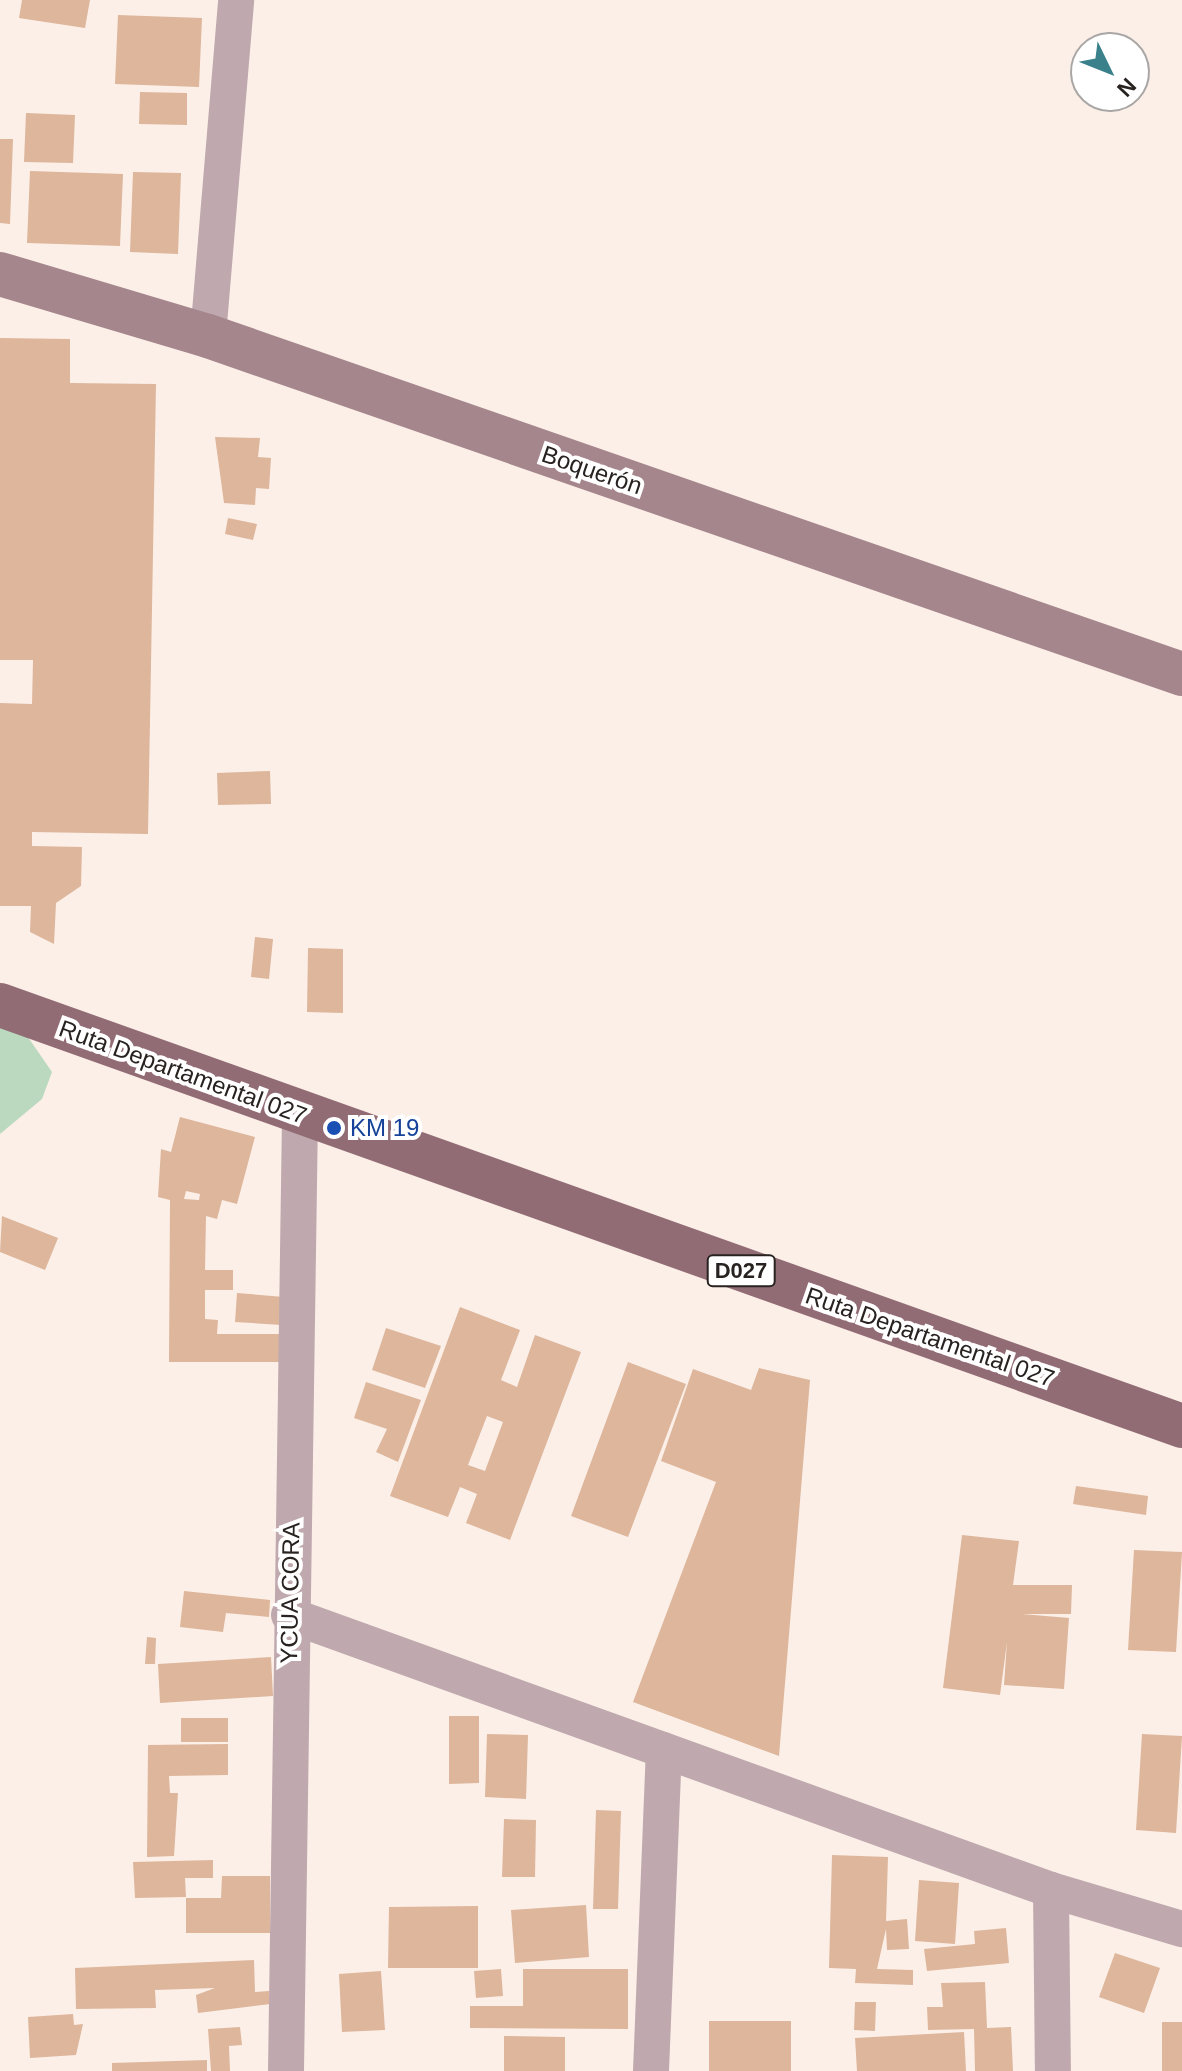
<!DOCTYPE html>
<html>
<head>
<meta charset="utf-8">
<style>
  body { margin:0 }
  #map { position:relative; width:1182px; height:2071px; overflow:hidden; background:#fcefe8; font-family:Arial,sans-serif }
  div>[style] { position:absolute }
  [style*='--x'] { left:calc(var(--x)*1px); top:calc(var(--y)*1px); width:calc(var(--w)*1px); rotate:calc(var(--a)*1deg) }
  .green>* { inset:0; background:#bbd9be }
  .building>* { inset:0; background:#ddb69b }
  .street>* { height:36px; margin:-18px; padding:0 18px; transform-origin:18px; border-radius:18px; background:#bfa9ae }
  .secondary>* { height:44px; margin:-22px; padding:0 22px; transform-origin:22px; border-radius:22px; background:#a5868d }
  .primary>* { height:44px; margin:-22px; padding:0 22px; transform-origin:22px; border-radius:22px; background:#926c75 }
  .dots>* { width:22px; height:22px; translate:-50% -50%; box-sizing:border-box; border:4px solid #fff; border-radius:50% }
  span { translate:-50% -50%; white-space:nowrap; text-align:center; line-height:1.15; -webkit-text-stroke:8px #fff; paint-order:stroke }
  .shield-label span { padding:2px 6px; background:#fff; border:2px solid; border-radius:6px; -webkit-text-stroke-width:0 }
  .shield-label { font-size:22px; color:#282320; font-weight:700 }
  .street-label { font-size:24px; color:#282320 }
  .transit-label { font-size:24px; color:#164399 }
  .left { translate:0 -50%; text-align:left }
  .north { position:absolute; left:1070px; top:32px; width:80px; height:80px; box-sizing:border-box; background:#fff; border:2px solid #a9a7a6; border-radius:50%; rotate:133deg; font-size:22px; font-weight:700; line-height:32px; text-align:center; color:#282320 }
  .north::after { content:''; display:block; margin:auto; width:28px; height:36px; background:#3a818b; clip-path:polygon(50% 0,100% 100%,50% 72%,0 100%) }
</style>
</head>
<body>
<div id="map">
  <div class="green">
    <div style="clip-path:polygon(0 1020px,21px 1027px,52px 1072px,42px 1099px,0 1134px)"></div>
  </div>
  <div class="building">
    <div style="clip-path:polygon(22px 0,90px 0,85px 28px,19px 18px)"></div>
    <div style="clip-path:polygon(118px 15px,202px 18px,199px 87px,115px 84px)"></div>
    <div style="clip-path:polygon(140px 92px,187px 93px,187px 125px,139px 124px)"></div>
    <div style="clip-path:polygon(26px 113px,75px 115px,73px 163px,24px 162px)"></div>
    <div style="clip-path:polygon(0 139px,13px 139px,10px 224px,0 223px)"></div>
    <div style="clip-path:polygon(30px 171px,123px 174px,120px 246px,27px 243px)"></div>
    <div style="clip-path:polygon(133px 172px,181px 173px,178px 254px,130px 252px)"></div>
    <div style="clip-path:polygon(0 338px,70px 339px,70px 383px,156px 384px,148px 834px,32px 832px,32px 846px,82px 847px,81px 886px,56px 903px,54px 944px,30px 932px,31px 906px,0 906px,0 703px,32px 704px,33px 660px,0 660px)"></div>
    <div style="clip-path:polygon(215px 437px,260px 438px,258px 457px,271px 458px,269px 489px,256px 488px,255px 505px,224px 503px)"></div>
    <div style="clip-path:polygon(228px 518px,257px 524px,253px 540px,225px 534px)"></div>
    <div style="clip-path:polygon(270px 771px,271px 804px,218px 805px,217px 773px)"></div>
    <div style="clip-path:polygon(255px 937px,273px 939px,269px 979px,251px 977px)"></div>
    <div style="clip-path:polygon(308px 948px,343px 949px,343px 1013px,307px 1012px)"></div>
    <div style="clip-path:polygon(evenodd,180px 1117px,255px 1137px,237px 1204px,222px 1200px,217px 1219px,206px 1216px,205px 1270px,233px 1270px,233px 1290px,205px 1290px,205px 1319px,218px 1320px,217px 1334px,281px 1334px,281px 1362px,169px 1362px,170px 1200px,158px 1197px,161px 1149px,171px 1152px,180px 1117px,186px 1191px,200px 1194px,199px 1200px,184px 1199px,186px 1191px)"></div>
    <div style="clip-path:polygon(2px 1216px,58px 1238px,45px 1270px,0 1252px)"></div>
    <div style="clip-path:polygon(237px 1293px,284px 1297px,281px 1325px,235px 1322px)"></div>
    <div style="clip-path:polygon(evenodd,460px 1307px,520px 1330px,501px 1380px,517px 1387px,535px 1335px,581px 1352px,510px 1540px,466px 1523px,477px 1494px,460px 1487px,448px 1517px,390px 1496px,460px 1307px,487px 1416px,503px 1422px,485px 1471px,468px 1465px,487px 1416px)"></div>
    <div style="clip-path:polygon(386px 1328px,441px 1346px,425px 1388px,372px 1370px)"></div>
    <div style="clip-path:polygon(628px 1362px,686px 1384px,628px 1537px,571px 1516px)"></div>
    <div style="clip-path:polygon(759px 1368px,810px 1380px,779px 1756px,633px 1702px,716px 1482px,661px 1461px,693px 1369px,751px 1390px)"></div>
    <div style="clip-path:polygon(366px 1382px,421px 1400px,398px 1462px,376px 1452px,387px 1429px,354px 1418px)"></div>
    <div style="clip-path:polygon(1076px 1486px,1148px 1496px,1146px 1515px,1073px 1504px)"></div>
    <div style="clip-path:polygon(962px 1535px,1019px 1541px,1013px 1585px,1072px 1585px,1071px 1614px,1022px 1614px,1069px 1618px,1064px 1689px,1004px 1685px,1007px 1642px,1000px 1695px,943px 1688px)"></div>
    <div style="clip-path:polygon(1134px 1550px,1182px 1552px,1176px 1652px,1128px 1650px)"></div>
    <div style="clip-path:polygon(184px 1591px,270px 1600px,269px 1617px,226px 1613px,223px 1632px,180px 1627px)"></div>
    <div style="clip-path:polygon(147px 1637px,156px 1638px,155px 1664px,145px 1664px)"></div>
    <div style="clip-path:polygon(271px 1657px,273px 1696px,160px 1703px,158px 1664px)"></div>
    <div style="clip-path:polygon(449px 1716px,479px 1716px,479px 1783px,449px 1784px)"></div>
    <div style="clip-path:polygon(181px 1718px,228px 1718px,228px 1742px,181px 1742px)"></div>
    <div style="clip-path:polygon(487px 1734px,528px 1735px,526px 1799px,485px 1797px)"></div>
    <div style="clip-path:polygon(1142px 1734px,1182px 1736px,1176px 1833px,1136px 1830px)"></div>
    <div style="clip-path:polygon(228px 1744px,228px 1775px,169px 1776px,170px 1793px,178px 1793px,174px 1856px,147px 1857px,148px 1745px)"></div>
    <div style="clip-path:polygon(596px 1810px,621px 1811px,618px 1909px,593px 1909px)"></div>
    <div style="clip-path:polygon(504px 1819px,536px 1820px,535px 1877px,502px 1877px)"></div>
    <div style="clip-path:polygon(832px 1855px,888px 1857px,886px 1921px,907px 1919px,909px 1949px,887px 1950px,886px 1929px,877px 1969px,913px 1970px,913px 1985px,855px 1983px,856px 1969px,829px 1968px)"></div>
    <div style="clip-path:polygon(213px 1860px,213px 1878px,185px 1878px,186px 1897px,135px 1898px,133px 1862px)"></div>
    <div style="clip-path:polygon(222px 1876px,270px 1876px,270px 1933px,186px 1933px,186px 1898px,221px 1898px)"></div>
    <div style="clip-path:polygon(919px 1880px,959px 1883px,955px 1944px,915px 1941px)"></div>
    <div style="clip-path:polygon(586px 1905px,589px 1957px,515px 1963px,511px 1910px)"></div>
    <div style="clip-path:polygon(478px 1906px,478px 1968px,388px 1968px,389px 1907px)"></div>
    <div style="clip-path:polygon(1006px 1928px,1009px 1963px,927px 1971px,924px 1949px,975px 1944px,974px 1931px)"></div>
    <div style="clip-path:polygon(1115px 1953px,1160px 1968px,1144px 2013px,1099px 1997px)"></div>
    <div style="clip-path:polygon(254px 1960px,255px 1992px,269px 1991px,270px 2004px,198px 2013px,196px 1995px,215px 1988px,155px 1990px,156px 2008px,76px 2009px,75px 1968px)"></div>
    <div style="clip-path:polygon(501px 1969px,503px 1996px,476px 1998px,474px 1971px)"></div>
    <div style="clip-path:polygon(523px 1969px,628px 1969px,628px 2029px,470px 2028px,470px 2006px,523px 2006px)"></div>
    <div style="clip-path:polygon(381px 1971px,385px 2030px,342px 2032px,339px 1974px)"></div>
    <div style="clip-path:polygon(985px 1982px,987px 2028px,1011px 2027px,1013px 2071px,975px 2071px,974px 2029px,928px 2030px,927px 2007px,943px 2007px,941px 1983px)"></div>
    <div style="clip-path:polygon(855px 2002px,876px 2002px,875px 2031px,854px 2030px)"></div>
    <div style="clip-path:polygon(73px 2014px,74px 2025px,83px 2024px,76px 2055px,30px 2058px,28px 2017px)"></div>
    <div style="clip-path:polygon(709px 2021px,791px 2021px,791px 2071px,709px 2071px)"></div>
    <div style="clip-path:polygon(1162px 2022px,1182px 2022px,1182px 2071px,1162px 2071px)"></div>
    <div style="clip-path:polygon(240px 2027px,242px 2045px,229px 2046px,230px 2071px,211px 2071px,208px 2029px)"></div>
    <div style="clip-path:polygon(964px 2032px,966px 2071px,857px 2071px,855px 2038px)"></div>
    <div style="clip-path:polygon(504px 2036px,565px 2037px,565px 2071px,504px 2071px)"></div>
    <div style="clip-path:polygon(207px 2060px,207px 2071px,112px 2071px,112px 2063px)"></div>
  </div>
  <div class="street">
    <div style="--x:208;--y:336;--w:337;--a:-85.2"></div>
    <div style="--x:289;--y:1615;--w:810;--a:19.84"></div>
    <div style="--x:1051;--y:1890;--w:137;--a:16.6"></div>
    <div style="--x:1051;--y:1890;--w:181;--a:89.4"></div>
    <div style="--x:286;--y:2071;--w:956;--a:-89.16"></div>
    <div style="--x:651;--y:2071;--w:321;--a:-87.7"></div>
  </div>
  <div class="secondary">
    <div style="--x:0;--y:274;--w:217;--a:16.6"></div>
    <div style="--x:208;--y:336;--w:1031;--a:19.14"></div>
  </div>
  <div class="primary">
    <div style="--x:0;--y:1005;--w:1255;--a:19.6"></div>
  </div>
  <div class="dots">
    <div style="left:334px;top:1128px;background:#1a4fb4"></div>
  </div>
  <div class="shield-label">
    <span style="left:741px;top:1271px">D027</span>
  </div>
  <div class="street-label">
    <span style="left:592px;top:470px;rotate:19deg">Boquerón</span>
    <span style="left:183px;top:1072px;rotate:20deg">Ruta Departamental 027</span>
    <span style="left:930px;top:1337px;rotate:19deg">Ruta Departamental 027</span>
    <span style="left:290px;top:1593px;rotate:-89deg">YCUA CORA</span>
  </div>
  <div class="transit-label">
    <span class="left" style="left:350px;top:1128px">KM 19</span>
  </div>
  <div class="north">N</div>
</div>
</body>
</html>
